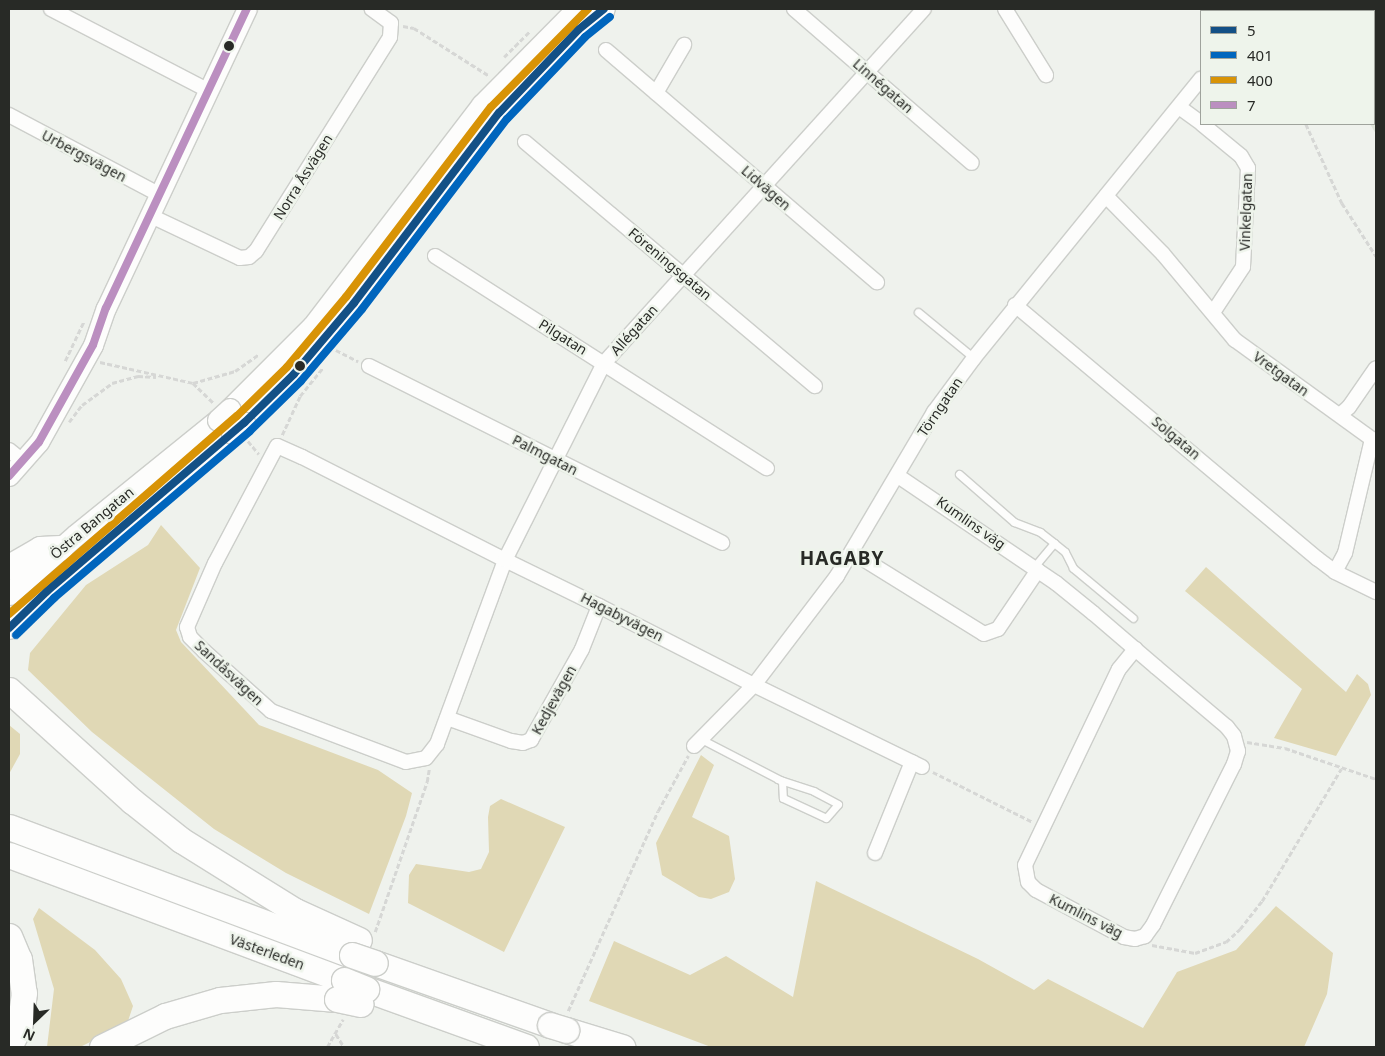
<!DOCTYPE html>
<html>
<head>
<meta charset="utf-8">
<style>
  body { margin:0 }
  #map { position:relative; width:1385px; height:1056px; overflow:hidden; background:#eff2ed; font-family:"Noto Sans",sans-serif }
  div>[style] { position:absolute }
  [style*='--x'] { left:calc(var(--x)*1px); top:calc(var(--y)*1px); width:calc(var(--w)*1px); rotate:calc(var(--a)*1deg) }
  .built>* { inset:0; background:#dee5da }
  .forest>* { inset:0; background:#e0d8b5 }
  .path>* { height:2.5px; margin-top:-1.25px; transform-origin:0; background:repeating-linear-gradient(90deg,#d6d7d5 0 5px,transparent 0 7.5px) }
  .roads { filter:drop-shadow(1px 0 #ccceca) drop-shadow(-1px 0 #ccceca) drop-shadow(0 1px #ccceca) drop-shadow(0 -1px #ccceca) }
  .lane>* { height:7px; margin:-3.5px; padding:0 3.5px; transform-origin:3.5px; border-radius:3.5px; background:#fdfdfc }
  .street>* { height:14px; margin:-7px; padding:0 7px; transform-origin:7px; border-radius:7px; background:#fdfdfc }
  .secondary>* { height:19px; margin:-9.5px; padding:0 9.5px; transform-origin:9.5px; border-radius:9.5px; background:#fdfdfc }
  .primary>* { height:21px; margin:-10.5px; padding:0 10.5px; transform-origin:10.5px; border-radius:10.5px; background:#fdfdfc }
  .highway>* { height:25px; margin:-12.5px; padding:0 12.5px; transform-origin:12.5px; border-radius:12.5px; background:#fdfdfc }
  .bridges { filter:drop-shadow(1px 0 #ccceca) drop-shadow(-1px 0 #ccceca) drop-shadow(0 1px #ccceca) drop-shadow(0 -1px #ccceca) }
  .primary-bridge>* { height:21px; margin:-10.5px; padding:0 10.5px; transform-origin:10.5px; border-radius:10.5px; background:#fdfdfc }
  .highway-bridge>* { height:25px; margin:-12.5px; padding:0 12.5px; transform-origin:12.5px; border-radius:12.5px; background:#fdfdfc }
  .bus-1>* { height:8px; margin:-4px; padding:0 4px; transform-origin:4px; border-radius:4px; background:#135086 }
  .bus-2>* { height:8px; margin:-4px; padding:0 4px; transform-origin:4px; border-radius:4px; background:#0065bd }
  .bus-3>* { height:8px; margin:-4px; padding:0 4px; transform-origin:4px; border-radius:4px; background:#d89306 }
  .bus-4>* { height:8px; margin:-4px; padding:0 4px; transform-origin:4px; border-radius:4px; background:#bb8fc0 }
  .dots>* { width:14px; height:14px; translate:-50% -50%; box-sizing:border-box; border:2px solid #eef4eb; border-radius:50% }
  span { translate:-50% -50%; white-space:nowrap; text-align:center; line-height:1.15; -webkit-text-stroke:5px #eef4eb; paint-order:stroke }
  .street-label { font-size:14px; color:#282a26 }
  .district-label { font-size:19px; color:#282a26; font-weight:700; letter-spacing:1px }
  .frame { position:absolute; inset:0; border:10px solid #282a26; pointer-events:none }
  .legend { position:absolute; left:1200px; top:10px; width:175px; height:115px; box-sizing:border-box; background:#eef4eb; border:1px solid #9fa39c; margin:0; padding:6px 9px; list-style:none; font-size:15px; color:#282a26 }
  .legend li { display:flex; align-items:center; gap:10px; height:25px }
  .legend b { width:25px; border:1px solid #9fa39c }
  .north { position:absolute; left:10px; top:996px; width:50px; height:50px; -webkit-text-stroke:4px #eef4eb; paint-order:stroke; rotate:204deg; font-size:14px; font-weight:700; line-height:20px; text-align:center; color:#282a26 }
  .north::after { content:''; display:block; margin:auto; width:18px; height:22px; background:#282a26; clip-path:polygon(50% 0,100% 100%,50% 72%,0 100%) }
</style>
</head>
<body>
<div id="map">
  <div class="built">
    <div style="clip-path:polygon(1305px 9px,1376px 9px,1376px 134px,1370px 124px,1374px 124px,1374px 11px)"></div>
  </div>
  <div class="forest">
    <div style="clip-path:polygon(161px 525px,200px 568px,176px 630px,181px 642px,259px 725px,378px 770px,412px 793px,406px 816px,369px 914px,286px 873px,214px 829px,92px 732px,28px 670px,30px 653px,86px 585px,148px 545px)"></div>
    <div style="clip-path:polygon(1206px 567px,1346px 692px,1357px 674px,1368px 684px,1371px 695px,1336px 756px,1274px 738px,1302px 689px,1185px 591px)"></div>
    <div style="clip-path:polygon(9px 725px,20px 734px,20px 754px,9px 774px)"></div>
    <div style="clip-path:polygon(701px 755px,714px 765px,692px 817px,729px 836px,735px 879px,729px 892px,711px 899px,699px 897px,662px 875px,656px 843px)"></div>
    <div style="clip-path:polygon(501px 799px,565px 827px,504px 952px,408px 903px,409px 875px,416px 864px,469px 872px,481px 869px,489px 852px,488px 817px,490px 806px)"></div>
    <div style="clip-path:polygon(816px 881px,978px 959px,1034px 990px,1048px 979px,1143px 1028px,1177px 972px,1236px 950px,1276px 906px,1333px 953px,1327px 994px,1304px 1047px,711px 1047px,589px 1001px,614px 941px,690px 975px,726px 956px,793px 997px)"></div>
    <div style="clip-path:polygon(39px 908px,95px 950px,121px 979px,133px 1006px,127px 1024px,80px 1047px,47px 1047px,54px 989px,33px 919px)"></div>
  </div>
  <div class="path">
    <div style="--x:1283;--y:11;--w:3;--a:-45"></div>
    <div style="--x:403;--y:26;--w:11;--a:10"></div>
    <div style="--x:414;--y:28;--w:88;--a:32.4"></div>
    <div style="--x:504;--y:57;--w:37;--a:-45"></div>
    <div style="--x:1306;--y:124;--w:87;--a:65.5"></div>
    <div style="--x:1342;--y:203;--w:63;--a:57.3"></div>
    <div style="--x:336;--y:350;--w:25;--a:27"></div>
    <div style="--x:65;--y:361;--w:44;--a:-64.6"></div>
    <div style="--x:100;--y:362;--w:95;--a:12.7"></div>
    <div style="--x:193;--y:383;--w:44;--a:-15.9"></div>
    <div style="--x:235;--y:371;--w:29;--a:-35"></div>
    <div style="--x:193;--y:383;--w:29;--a:44"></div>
    <div style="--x:69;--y:422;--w:21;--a:-53"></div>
    <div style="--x:82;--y:405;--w:37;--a:-36"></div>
    <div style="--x:112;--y:383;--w:27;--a:-15"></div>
    <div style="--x:138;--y:376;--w:18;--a:3"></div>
    <div style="--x:282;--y:435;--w:43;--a:-65.2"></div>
    <div style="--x:300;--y:396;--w:36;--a:-51"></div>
    <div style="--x:248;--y:441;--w:17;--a:50"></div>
    <div style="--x:1247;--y:742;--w:38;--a:9"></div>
    <div style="--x:1285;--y:748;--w:96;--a:18.8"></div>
    <div style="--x:933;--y:772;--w:112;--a:26.6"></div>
    <div style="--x:375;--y:932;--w:159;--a:-70.9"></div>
    <div style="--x:427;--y:782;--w:13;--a:-81"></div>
    <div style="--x:1152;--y:945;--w:44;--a:10.5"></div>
    <div style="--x:1195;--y:953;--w:33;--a:-20"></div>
    <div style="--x:1226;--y:942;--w:19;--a:-43"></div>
    <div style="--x:1240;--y:929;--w:36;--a:-52"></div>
    <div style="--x:1262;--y:901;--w:154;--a:-59.1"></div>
    <div style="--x:568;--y:1011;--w:219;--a:-65.8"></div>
    <div style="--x:658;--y:811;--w:63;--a:-61.4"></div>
    <div style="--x:336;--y:1034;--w:15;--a:58"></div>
    <div style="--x:327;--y:1047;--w:32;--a:-60"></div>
  </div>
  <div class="roads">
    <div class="lane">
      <div style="--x:918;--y:312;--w:72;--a:39.4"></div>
      <div style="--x:959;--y:474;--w:73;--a:41.1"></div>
      <div style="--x:1014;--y:522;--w:28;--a:21"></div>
      <div style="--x:1040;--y:532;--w:18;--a:38"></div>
      <div style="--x:1054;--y:543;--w:31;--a:130"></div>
      <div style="--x:1054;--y:543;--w:14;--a:39"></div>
      <div style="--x:1065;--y:552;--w:18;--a:63"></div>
      <div style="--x:1073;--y:568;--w:78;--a:39.8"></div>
      <div style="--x:701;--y:739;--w:91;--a:27.4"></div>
      <div style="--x:782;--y:781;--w:17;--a:87"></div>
      <div style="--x:783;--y:798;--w:47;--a:24.9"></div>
      <div style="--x:826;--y:818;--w:18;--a:-49"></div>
      <div style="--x:838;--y:804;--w:27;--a:-152"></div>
      <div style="--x:814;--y:791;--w:38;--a:-162"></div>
    </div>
    <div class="street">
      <div style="--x:51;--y:9;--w:178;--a:27.4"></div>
      <div style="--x:794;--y:9;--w:235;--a:40.9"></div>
      <div style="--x:1005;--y:9;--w:78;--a:58.2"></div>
      <div style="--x:1261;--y:11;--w:3;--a:-45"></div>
      <div style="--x:606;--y:50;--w:357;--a:40.6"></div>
      <div style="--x:656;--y:93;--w:56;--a:-59.7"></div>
      <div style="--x:1179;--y:107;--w:27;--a:36"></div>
      <div style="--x:9;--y:115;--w:171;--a:27.9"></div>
      <div style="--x:1202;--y:124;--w:50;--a:39.4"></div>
      <div style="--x:1241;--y:156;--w:14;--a:60"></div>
      <div style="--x:1248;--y:168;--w:99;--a:92.9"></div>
      <div style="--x:1243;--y:267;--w:53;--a:123.4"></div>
      <div style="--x:525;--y:142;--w:379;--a:40.1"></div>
      <div style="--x:1106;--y:196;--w:81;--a:45.5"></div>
      <div style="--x:1163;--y:254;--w:112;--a:50.1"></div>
      <div style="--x:1235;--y:340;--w:169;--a:35.9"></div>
      <div style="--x:1372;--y:439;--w:117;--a:103.3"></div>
      <div style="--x:1345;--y:553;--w:21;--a:118"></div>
      <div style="--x:151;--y:216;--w:98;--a:25.3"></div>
      <div style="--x:240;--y:258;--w:9;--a:-6"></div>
      <div style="--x:249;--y:257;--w:9;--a:-41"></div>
      <div style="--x:256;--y:251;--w:252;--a:-57.9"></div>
      <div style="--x:390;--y:37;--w:14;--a:-86"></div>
      <div style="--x:391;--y:23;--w:24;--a:-144"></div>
      <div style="--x:435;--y:256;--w:394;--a:32.6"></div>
      <div style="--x:1015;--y:305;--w:395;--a:40"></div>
      <div style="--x:1318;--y:559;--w:21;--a:37"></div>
      <div style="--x:1335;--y:572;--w:46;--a:26"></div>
      <div style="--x:369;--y:366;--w:395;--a:26.6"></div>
      <div style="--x:1340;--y:415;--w:12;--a:-42"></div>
      <div style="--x:1349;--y:407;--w:47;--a:-55.3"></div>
      <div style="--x:9;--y:450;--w:19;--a:39"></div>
      <div style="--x:898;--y:476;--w:191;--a:34.1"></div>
      <div style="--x:1056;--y:583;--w:48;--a:39"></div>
      <div style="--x:1093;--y:613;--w:83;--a:40.6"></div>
      <div style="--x:1156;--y:667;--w:93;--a:40.2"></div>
      <div style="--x:1227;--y:727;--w:11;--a:52"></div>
      <div style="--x:1234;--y:736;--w:16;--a:75"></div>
      <div style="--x:1238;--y:751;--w:14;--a:107"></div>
      <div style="--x:1234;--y:764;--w:180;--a:116.7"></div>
      <div style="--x:1153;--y:925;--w:14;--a:126"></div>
      <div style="--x:1145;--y:936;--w:10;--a:163"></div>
      <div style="--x:1135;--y:939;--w:11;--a:-170"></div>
      <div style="--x:1124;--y:937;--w:100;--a:-151.9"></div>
      <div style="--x:1036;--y:890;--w:11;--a:-135"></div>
      <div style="--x:1028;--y:882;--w:17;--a:-100"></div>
      <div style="--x:1025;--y:865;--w:217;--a:-64.4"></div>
      <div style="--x:1119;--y:669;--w:26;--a:-51"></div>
      <div style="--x:852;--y:552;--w:155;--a:31.8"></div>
      <div style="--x:984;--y:634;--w:15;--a:-20"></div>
      <div style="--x:998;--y:629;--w:71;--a:-55.9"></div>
      <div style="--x:447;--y:718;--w:68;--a:19.8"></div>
      <div style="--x:511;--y:741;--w:12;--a:9"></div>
      <div style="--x:523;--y:743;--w:9;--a:-21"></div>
      <div style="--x:531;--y:740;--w:104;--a:-60.7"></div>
      <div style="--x:582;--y:649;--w:46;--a:-68.4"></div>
      <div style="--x:694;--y:746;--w:86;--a:-45.5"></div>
      <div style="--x:754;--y:685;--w:137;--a:-52.7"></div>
      <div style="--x:837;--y:576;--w:191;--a:-59.4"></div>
      <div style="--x:934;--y:412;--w:67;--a:-53.5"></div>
      <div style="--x:974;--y:358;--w:360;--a:-50.9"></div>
      <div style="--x:922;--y:767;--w:187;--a:-154"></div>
      <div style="--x:754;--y:685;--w:174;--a:-153"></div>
      <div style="--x:599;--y:606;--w:105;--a:-153.9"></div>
      <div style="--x:505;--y:560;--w:228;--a:-153.1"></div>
      <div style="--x:302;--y:457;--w:27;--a:-156"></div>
      <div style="--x:277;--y:446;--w:132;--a:117.9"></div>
      <div style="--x:215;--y:563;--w:70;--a:113.6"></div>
      <div style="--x:187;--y:627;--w:10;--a:73"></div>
      <div style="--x:190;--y:637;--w:20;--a:45"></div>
      <div style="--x:204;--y:651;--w:90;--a:41.8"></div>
      <div style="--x:271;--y:711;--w:144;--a:20.7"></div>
      <div style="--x:406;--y:762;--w:20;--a:-11"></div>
      <div style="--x:426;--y:758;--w:18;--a:-52"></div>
      <div style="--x:437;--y:744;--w:196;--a:-69.7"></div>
      <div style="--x:505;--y:560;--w:220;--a:-63.3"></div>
      <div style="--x:604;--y:363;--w:477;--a:-47.9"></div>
      <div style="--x:875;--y:853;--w:98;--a:-67.9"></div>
    </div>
    <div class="secondary">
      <div style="--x:9;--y:476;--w:45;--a:-48.6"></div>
      <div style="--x:39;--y:442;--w:111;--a:-60.9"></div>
      <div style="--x:93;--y:345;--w:39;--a:-71"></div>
      <div style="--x:106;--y:308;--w:331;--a:-64.8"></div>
    </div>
    <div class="primary">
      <div style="--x:230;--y:409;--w:117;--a:-45"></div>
      <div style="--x:313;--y:326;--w:278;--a:-52.6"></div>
      <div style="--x:482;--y:105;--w:135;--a:-45.3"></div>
      <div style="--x:244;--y:423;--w:70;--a:-44.4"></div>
      <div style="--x:294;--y:374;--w:50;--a:-49"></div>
      <div style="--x:327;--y:336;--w:282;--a:-52.4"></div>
      <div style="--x:499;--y:113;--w:115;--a:-46.4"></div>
      <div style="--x:578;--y:30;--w:33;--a:-39"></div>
      <div style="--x:9;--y:594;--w:89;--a:-41.4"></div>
      <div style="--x:76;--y:535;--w:183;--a:-39"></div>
      <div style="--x:9;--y:628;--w:53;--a:-44.2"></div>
      <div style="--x:47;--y:591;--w:243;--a:-40.5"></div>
    </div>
    <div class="highway">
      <div style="--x:9;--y:567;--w:36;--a:-30"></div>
      <div style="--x:40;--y:549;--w:20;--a:-3"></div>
      <div style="--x:9;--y:690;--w:166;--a:42.1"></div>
      <div style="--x:132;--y:801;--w:63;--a:38.5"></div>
      <div style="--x:181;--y:840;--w:134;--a:31.9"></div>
      <div style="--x:295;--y:911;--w:70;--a:24.4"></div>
      <div style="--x:9;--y:827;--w:366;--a:20.5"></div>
      <div style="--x:9;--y:855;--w:358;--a:20.5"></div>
      <div style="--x:9;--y:936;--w:25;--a:67"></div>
      <div style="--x:19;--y:959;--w:34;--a:82"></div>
      <div style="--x:24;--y:993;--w:34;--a:98"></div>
      <div style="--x:19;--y:1027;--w:22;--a:117"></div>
      <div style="--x:375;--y:963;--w:186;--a:19.5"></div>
      <div style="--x:366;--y:989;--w:170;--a:19.9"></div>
      <div style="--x:566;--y:1030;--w:59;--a:16.9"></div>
      <div style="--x:102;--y:1047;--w:70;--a:-26.2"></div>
      <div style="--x:165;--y:1016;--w:57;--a:-16.2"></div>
      <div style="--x:220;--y:1000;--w:56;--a:-6.1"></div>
      <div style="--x:276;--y:994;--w:61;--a:4.7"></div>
    </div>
  </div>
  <div class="bridges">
    <div class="primary-bridge">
      <div style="--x:218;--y:420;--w:16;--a:-43"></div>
      <div style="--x:232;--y:433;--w:16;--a:-40"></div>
    </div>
    <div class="highway-bridge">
      <div style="--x:352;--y:955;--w:24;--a:19"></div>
      <div style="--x:344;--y:980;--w:24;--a:22"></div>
      <div style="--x:337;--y:999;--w:24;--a:12"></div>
      <div style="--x:550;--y:1025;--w:17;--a:17"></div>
    </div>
  </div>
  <div class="bus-1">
    <div style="--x:9;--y:628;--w:53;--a:-44.2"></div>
    <div style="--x:47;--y:591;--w:259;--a:-40.5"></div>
    <div style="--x:244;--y:423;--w:70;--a:-44.4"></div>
    <div style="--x:294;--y:374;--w:93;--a:-49.8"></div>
    <div style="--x:354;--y:303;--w:239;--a:-52.7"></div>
    <div style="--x:499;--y:113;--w:115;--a:-46.4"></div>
    <div style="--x:578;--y:30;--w:33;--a:-39"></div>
  </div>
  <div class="bus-2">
    <div style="--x:16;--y:635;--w:53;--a:-44.2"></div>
    <div style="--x:54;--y:598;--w:257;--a:-40.4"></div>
    <div style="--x:250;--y:431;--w:71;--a:-44.4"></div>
    <div style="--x:301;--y:381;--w:94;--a:-49.7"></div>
    <div style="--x:362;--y:309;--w:239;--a:-52.7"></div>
    <div style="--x:507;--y:119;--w:113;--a:-46.4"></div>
    <div style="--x:585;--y:37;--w:32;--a:-39"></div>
  </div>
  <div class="bus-3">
    <div style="--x:9;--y:614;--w:302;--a:-41"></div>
    <div style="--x:237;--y:416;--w:70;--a:-44.4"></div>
    <div style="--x:287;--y:367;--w:92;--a:-49.9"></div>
    <div style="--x:346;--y:297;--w:239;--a:-52.7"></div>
    <div style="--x:491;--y:107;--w:138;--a:-45.3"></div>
  </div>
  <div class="bus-4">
    <div style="--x:9;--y:476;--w:45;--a:-48.6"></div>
    <div style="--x:39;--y:442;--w:111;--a:-60.9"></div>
    <div style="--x:93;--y:345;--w:39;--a:-71"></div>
    <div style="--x:106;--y:308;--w:331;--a:-64.8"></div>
  </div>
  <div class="dots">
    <div style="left:229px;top:46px;background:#282a26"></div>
    <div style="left:300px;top:366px;background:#282a26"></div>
  </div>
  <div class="street-label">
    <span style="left:883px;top:86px;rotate:41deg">Linnégatan</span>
    <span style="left:84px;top:156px;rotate:28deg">Urbergsvägen</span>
    <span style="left:303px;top:177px;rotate:-58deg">Norra Åsvägen</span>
    <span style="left:766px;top:188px;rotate:41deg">Lidvägen</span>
    <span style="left:1246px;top:212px;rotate:-88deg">Vinkelgatan</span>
    <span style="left:670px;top:264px;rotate:40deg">Föreningsgatan</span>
    <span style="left:634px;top:330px;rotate:-48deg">Allégatan</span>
    <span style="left:563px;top:337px;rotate:32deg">Pilgatan</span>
    <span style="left:1281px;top:374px;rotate:36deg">Vretgatan</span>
    <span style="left:940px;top:407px;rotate:-56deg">Törngatan</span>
    <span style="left:1176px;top:438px;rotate:40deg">Solgatan</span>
    <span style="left:545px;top:455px;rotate:27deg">Palmgatan</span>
    <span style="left:92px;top:523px;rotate:-40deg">Östra Bangatan</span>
    <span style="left:971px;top:523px;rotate:35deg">Kumlins väg</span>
    <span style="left:622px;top:617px;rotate:27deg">Hagabyvägen</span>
    <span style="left:229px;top:673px;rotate:43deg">Sandåsvägen</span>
    <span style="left:554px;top:700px;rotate:-61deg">Kedjevägen</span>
    <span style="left:1086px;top:916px;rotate:27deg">Kumlins väg</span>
    <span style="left:267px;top:952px;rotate:20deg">Västerleden</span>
  </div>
  <div class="district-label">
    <span style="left:842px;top:559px">HAGABY</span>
  </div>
  <div class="frame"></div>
  <ul class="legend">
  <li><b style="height:6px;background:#135086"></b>5</li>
  <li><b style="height:6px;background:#0065bd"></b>401</li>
  <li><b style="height:6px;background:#d89306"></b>400</li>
  <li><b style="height:6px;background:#bb8fc0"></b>7</li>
  </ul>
  <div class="north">N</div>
</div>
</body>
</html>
